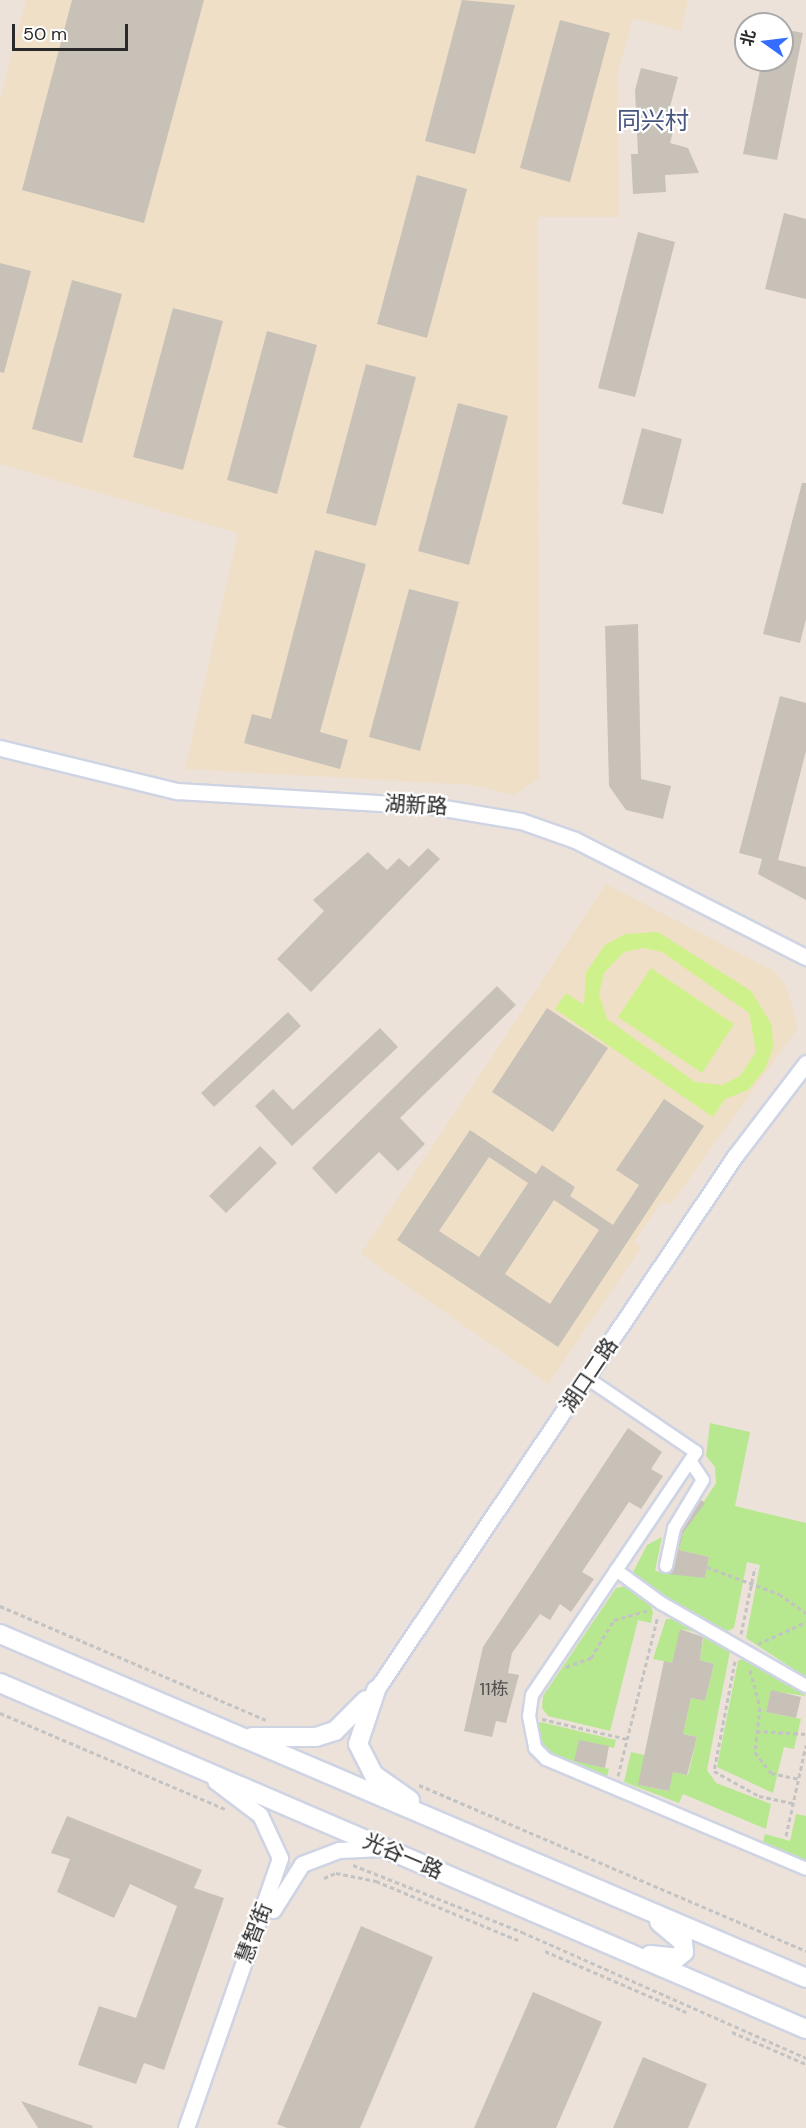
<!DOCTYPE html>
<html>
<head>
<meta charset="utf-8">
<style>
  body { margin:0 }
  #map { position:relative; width:806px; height:2128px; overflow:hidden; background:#ede2d9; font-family:"DM Sans","Noto Sans SC",sans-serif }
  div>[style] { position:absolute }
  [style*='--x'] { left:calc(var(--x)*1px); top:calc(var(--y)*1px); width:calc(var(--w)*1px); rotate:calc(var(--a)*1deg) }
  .education>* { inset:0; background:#f0dfc7 }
  .green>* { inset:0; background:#b7e890 }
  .pitch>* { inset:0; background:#cff18b }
  .building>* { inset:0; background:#c7c1b8 }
  .path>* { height:3px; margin-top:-1.5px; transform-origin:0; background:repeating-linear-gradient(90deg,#c3c3c3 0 4.5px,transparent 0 7.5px) }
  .roads { filter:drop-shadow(2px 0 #ced4e3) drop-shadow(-2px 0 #ced4e3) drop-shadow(0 2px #ced4e3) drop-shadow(0 -2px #ced4e3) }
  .minor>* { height:12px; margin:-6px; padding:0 6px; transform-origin:6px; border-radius:6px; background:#fff }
  .tertiary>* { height:15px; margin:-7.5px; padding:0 7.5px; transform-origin:7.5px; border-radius:7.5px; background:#fff }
  .secondary>* { height:18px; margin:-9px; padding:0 9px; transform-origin:9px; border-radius:9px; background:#fff }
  span { translate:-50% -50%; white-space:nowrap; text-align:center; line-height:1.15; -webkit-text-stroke:4.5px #fff; paint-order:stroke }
  .number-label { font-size:18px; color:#504f4d }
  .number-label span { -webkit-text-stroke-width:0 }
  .street-label { font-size:21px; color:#292929 }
  .quarter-label { font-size:24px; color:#46557d }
  .north { position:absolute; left:734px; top:12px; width:60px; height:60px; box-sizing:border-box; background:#fff; border:2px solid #a9a9a9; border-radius:50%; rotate:284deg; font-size:16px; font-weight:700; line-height:24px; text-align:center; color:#292929 }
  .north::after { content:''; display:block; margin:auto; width:21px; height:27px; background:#346dff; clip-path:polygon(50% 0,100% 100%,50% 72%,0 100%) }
  .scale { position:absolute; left:12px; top:24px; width:116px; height:27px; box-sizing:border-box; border:3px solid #292929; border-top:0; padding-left:8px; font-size:18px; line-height:21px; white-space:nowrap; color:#292929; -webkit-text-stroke:4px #fff; paint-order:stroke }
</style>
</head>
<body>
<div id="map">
  <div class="education">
    <div style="clip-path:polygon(26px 0,688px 0,681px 31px,633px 18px,618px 72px,619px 217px,538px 217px,539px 779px,514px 795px,473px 785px,185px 769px,238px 533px,0 464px,0 99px)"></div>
    <div style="clip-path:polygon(606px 884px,774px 971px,787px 987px,798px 1028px,671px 1204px,661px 1202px,635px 1241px,641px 1248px,548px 1384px,361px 1254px)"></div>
  </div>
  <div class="green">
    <div style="clip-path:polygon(710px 1423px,750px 1432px,735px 1506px,806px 1523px,806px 1677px,746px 1638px,760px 1565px,747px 1562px,734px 1628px,726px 1632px,663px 1598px,632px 1574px,647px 1545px,662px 1537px,655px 1571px,705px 1578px,709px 1557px,679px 1550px,683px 1533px,716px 1483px,715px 1467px,706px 1456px)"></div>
    <div style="clip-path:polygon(627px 1586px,650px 1602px,653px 1612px,651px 1623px,638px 1620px,610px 1731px,548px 1716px,542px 1708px,543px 1696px,616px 1588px)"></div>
    <div style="clip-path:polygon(666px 1619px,681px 1619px,731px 1646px,707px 1770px,716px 1783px,771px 1804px,766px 1829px,683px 1794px,679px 1803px,624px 1782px,631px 1752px,649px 1756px,639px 1785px,668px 1791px,673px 1772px,688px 1775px,697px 1737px,683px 1734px,691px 1698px,705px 1701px,714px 1664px,700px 1660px,704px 1634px,681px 1629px,672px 1663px,653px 1659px)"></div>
    <div style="clip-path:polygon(749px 1656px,806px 1696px,771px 1691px,766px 1712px,801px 1719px,794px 1749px,784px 1747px,773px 1793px,717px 1767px,738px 1661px)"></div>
    <div style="clip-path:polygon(541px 1722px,616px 1740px,614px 1748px,579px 1741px,575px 1761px,609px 1769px,607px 1777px,548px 1755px,535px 1725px)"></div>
    <div style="clip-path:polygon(796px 1814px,806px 1816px,806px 1864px,762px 1845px,765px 1834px,790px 1841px)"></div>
  </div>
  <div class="pitch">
    <div style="clip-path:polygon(evenodd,658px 932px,751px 991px,772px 1025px,773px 1048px,765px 1069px,748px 1090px,725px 1099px,713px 1117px,555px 1009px,566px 993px,584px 1005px,586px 972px,605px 945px,625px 934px,658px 932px,643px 948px,662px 952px,749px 1013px,756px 1052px,740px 1076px,722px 1085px,695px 1082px,607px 1019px,599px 994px,604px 973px,624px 952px,643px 948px)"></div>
    <div style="clip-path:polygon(651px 968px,734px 1024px,702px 1073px,618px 1017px)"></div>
  </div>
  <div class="building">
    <div style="clip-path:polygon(72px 0,204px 0,144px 223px,22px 190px)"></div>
    <div style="clip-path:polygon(462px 0,515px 5px,475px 154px,425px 141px)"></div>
    <div style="clip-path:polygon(560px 20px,610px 33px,570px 182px,520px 168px)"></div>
    <div style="clip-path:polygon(782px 29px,803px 33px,777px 160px,743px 154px,762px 60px,782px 60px)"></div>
    <div style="clip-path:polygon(641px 68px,678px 77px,668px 114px,677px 117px,670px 143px,688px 148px,699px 173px,665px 175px,666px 192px,633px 194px,631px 154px,638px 154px,635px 90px)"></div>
    <div style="clip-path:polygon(417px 175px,467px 189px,427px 338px,377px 324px)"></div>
    <div style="clip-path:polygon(784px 213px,806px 219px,806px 299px,765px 289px)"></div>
    <div style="clip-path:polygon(638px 232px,675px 242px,635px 397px,598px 388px)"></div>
    <div style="clip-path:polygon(0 263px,31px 271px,4px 373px,0 372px)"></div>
    <div style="clip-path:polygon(72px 280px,122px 294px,82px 443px,32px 429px)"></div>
    <div style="clip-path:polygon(173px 308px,223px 321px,183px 470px,133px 457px)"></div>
    <div style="clip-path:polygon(267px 331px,317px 345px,277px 494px,227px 480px)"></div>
    <div style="clip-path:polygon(366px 364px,416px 377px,376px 526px,326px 513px)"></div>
    <div style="clip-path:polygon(458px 403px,508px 416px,469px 565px,418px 551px)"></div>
    <div style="clip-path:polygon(642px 428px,682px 439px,663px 514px,622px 504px)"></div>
    <div style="clip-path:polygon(802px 483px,806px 483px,806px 619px,800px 643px,763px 634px)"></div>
    <div style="clip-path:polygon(315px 550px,366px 564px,320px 732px,348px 740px,340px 769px,244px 743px,252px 714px,271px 719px)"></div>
    <div style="clip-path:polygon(409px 589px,459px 602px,420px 751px,369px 737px)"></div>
    <div style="clip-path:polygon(638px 624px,641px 779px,671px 786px,663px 819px,626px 810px,609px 786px,605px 626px)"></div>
    <div style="clip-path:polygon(780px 696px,806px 703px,806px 751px,778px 860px,806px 867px,806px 900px,758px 874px,762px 859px,739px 853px)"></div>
    <div style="clip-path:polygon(428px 848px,440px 859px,311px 992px,277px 959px,324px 911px,313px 900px,368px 852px,387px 870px,399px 858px,409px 867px)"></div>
    <div style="clip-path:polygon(497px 986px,516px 1005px,400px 1118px,425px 1144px,398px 1171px,379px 1152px,336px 1194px,312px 1168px)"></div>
    <div style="clip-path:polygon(547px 1008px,608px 1048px,553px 1132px,492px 1092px)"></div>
    <div style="clip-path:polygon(288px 1012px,301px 1026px,214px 1107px,201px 1093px)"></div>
    <div style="clip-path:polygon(380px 1028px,398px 1047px,292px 1146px,255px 1106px,273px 1089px,293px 1110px)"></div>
    <div style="clip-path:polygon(evenodd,664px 1099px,704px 1126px,558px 1347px,397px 1240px,470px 1130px,536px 1174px,542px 1165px,575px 1187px,570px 1196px,613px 1225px,639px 1185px,616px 1170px,664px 1099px,489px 1157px,528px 1183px,479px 1257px,439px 1231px,489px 1157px,664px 1099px,554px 1200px,599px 1230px,550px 1304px,505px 1274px,554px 1200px)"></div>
    <div style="clip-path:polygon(260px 1146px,277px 1163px,226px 1213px,209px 1196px)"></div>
    <div style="clip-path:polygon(628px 1428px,662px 1452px,651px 1469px,663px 1476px,641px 1509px,629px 1502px,582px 1572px,594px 1579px,571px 1612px,560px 1604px,550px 1620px,540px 1614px,512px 1653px,508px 1673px,519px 1675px,506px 1723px,496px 1721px,492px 1737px,464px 1731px,483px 1647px)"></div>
    <div style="clip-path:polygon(701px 1500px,705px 1503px,683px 1533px,679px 1550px,709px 1557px,705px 1578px,667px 1574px,674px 1568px,682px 1531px)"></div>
    <div style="clip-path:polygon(680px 1629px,703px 1637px,700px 1660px,714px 1664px,705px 1701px,691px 1698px,683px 1734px,697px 1737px,687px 1775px,673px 1772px,669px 1791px,638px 1785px,664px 1661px,672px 1663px)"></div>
    <div style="clip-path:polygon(771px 1690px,801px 1697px,796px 1718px,766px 1712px)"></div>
    <div style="clip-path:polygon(579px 1740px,609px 1746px,605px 1768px,574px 1761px)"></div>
    <div style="clip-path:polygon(67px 1816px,202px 1870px,194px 1888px,224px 1898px,164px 2070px,144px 2063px,136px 2084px,78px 2065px,99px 2006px,136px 2018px,177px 1906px,130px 1884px,114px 1918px,57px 1892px,70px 1859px,51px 1853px)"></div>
    <div style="clip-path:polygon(361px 1926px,433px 1957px,360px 2128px,287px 2128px,277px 2124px)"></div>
    <div style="clip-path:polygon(533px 1992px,602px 2022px,556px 2128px,474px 2128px)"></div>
    <div style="clip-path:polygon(643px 2057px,707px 2084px,688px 2128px,613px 2128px)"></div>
    <div style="clip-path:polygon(21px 2101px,93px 2126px,92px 2128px,38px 2128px)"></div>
  </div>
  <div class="path">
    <div style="--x:707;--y:1567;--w:77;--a:20.6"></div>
    <div style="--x:779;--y:1594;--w:33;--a:35"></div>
    <div style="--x:0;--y:1606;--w:289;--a:23.2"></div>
    <div style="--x:741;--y:1634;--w:68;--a:-78.2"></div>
    <div style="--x:758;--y:1644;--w:53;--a:-24.6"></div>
    <div style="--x:735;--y:1661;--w:112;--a:100.8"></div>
    <div style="--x:714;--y:1771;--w:51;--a:29.1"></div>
    <div style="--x:759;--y:1796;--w:35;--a:12"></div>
    <div style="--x:566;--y:1667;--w:27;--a:-20"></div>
    <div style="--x:591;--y:1658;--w:44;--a:-58.8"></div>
    <div style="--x:614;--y:1620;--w:36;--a:-16"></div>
    <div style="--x:750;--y:1670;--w:38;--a:75"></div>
    <div style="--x:760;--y:1707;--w:45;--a:96.3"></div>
    <div style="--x:755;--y:1752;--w:26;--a:53"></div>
    <div style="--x:771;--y:1773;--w:29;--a:12"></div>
    <div style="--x:0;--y:1713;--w:247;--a:23.1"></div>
    <div style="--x:542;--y:1719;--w:87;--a:13.2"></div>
    <div style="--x:756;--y:1731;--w:50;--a:3.4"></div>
    <div style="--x:618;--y:1776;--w:165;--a:-76"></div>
    <div style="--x:419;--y:1785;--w:421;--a:23.2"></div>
    <div style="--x:786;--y:1836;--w:93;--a:-77.6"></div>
    <div style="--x:353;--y:1865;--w:182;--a:21.6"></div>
    <div style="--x:522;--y:1932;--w:311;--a:23.9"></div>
    <div style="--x:324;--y:1878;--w:13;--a:-23"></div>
    <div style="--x:336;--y:1873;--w:41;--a:11.3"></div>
    <div style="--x:376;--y:1881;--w:154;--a:22.6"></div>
    <div style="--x:545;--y:1951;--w:154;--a:23.4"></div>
    <div style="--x:732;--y:2032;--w:81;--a:23.4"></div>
  </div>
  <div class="roads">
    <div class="minor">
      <div style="--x:587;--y:1378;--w:132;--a:34.2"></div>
      <div style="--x:696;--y:1452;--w:293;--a:124"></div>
      <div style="--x:532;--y:1695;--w:21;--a:98"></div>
      <div style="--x:529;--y:1716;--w:33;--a:79"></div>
      <div style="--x:535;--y:1748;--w:16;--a:45"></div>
      <div style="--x:546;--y:1759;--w:282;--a:22.9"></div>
      <div style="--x:666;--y:1566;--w:39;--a:-78"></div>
      <div style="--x:674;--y:1528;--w:56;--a:-58.9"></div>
      <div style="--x:703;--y:1480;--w:23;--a:-124"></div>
      <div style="--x:616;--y:1570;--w:56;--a:36.3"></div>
      <div style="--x:661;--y:1603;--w:167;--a:29.8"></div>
    </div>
    <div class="tertiary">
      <div style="--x:0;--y:748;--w:182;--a:13.7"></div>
      <div style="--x:177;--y:791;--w:255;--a:3.4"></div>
      <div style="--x:432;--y:806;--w:90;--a:9.6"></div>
      <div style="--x:521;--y:821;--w:57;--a:19.4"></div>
      <div style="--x:575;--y:840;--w:259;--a:26.9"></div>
      <div style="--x:376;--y:1690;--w:643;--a:-56.09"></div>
      <div style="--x:735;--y:1156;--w:117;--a:-52.6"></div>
      <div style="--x:273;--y:1910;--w:54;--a:-57.8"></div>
      <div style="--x:302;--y:1864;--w:40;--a:-21"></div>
      <div style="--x:339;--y:1850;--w:43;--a:-2.7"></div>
      <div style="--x:186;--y:2128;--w:286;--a:-70.8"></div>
      <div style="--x:280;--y:1858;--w:47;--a:-114.9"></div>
      <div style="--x:260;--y:1815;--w:56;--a:-142.9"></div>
    </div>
    <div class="secondary">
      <div style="--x:0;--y:1634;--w:876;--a:23.11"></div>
      <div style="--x:0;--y:1683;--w:877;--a:23.23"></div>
      <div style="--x:376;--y:1690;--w:57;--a:108.4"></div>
      <div style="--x:358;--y:1744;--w:35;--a:63"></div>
      <div style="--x:374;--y:1775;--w:44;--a:34.8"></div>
      <div style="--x:252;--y:1737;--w:64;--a:0"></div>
      <div style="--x:316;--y:1737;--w:20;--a:-18"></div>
      <div style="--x:335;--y:1731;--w:44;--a:-45"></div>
      <div style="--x:650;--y:1955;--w:27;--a:6"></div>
      <div style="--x:677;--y:1958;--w:9;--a:-41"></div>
      <div style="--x:684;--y:1952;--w:10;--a:-96"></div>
      <div style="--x:683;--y:1942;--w:31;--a:-140"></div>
    </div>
  </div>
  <div class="number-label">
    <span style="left:494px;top:1689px">11栋</span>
  </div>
  <div class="street-label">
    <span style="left:416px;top:805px;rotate:3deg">湖新路</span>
    <span style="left:589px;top:1375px;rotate:-56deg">湖口二路</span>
    <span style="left:403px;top:1856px;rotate:23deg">光谷一路</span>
    <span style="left:254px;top:1933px;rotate:-69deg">慧智街</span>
  </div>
  <div class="quarter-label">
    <span style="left:653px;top:121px">同兴村</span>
  </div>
  <div class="north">北</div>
  <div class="scale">50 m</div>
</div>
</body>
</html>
